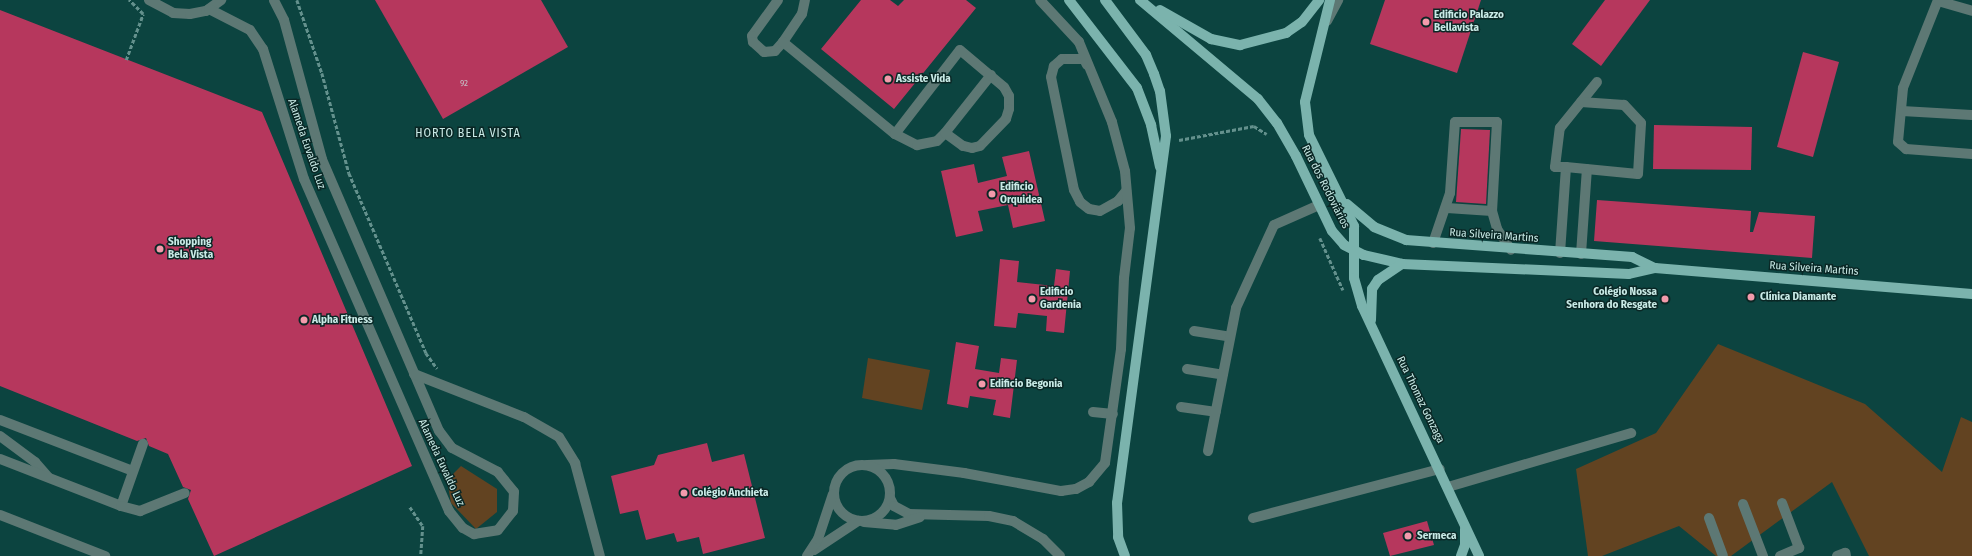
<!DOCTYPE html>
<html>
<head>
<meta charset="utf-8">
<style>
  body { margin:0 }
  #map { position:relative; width:1972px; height:556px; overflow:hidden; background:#0c4440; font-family:"Fira Sans Condensed",sans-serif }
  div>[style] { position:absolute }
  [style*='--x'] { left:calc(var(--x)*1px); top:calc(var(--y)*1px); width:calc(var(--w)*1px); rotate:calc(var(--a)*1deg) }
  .green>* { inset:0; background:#624321 }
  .building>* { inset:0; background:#b6375d }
  .path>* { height:2.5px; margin-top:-1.25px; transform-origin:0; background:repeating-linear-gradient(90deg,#64918d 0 4px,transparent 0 6px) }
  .minor>* { height:10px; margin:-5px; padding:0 5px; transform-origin:5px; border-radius:5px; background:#5d7874 }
  .minor>.ring { margin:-5px; padding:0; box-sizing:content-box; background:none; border:10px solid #5d7874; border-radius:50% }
  .major>* { height:10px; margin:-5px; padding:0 5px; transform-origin:5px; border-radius:5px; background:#7bb3ad }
  .dots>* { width:11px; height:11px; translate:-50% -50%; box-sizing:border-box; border:2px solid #0a2725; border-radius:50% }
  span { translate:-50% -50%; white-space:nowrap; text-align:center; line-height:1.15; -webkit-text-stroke:3px #0a2725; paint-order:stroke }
  .number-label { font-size:9px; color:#c4bdc4 }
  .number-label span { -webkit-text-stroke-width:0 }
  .poi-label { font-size:11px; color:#c9eae6; font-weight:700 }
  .left { translate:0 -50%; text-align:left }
  .right { translate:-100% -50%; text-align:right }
  .street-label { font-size:11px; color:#c9eae6 }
  .neighbourhood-label { font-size:12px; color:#c9eae6; letter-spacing:1px }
</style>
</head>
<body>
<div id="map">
  <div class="green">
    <div style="clip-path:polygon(1718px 344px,1865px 404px,1942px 472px,1961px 417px,1972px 422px,1972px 556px,1869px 556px,1832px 482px,1731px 556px,1716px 556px,1679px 526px,1602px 556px,1588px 556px,1576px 469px,1656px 433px)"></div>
    <div style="clip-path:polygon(868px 358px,930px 370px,922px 410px,862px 398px)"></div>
    <div style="clip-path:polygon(461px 466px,497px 489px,497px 512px,476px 529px,451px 503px,447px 480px)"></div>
  </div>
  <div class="building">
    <div style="clip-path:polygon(375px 0,541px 0,568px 47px,443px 119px)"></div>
    <div style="clip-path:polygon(861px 0,890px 0,898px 6px,904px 0,966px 0,976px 8px,894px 109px,821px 49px)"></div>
    <div style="clip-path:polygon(1385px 0,1481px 0,1457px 73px,1370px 44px)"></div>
    <div style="clip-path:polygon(1605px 0,1650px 0,1601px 66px,1572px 44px)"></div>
    <div style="clip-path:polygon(0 10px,262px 112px,412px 466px,214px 556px,188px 499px,191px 490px,183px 487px,168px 454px,149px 446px,146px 438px,137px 441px,0 386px)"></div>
    <div style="clip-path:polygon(1803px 52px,1839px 62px,1813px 157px,1777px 147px)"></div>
    <div style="clip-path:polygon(1654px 125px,1752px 127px,1751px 170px,1653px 169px)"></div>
    <div style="clip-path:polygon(1461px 129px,1490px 130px,1486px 204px,1456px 202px)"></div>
    <div style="clip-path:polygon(1029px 151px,1045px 221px,1013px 228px,1008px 205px,978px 211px,983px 231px,956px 237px,941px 171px,974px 164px,978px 183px,1007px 176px,1002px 157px)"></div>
    <div style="clip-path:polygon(1597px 200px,1751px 211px,1750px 232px,1753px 232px,1759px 212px,1815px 216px,1812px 258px,1594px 241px)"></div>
    <div style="clip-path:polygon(1000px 259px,1019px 261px,1017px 282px,1054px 286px,1056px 269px,1070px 271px,1064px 333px,1046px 331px,1047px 316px,1018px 313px,1016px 328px,994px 326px)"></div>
    <div style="clip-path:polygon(956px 342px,979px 346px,975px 369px,999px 373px,1001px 358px,1017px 360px,1010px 418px,993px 415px,996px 400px,970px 396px,968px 408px,947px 404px)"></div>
    <div style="clip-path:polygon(707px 443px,712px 462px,744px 454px,765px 538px,703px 554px,699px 537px,677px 542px,674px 533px,646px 540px,638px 510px,620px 514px,611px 476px,654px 465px,658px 455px)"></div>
    <div style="clip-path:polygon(1427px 521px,1434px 545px,1390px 556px,1383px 533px)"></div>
  </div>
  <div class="path">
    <div style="--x:297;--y:0;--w:77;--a:71.1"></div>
    <div style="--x:322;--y:73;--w:104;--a:74.9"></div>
    <div style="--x:349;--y:173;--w:196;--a:66.8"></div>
    <div style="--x:426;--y:353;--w:19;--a:54"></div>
    <div style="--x:126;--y:60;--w:49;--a:-69.7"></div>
    <div style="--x:143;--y:14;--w:20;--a:-135"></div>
    <div style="--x:1179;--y:140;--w:76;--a:-10.6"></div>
    <div style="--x:1254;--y:126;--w:15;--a:32"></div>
    <div style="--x:1320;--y:238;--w:57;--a:66.1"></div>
    <div style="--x:410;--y:507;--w:23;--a:56"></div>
    <div style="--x:423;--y:526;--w:30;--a:94"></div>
  </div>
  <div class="minor">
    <div style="--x:149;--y:0;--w:27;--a:28"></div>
    <div style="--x:173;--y:13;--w:17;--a:3"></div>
    <div style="--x:190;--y:14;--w:16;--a:-11"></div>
    <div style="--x:206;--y:11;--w:19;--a:-36"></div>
    <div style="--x:778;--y:0;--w:44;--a:125.8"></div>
    <div style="--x:752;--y:36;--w:6;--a:81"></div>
    <div style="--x:753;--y:42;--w:15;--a:42"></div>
    <div style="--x:764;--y:52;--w:11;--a:-5"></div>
    <div style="--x:775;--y:51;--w:12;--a:-48"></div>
    <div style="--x:783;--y:42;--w:34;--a:-56"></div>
    <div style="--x:802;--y:14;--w:14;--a:-78"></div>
    <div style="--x:1938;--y:0;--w:95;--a:111.7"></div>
    <div style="--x:1903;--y:88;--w:54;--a:95.3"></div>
    <div style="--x:1898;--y:142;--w:11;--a:41"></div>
    <div style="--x:1906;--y:149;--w:66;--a:4.3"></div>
    <div style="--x:1938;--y:1;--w:35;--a:16"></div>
    <div style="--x:209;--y:9;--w:46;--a:27.1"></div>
    <div style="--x:250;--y:30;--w:23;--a:56"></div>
    <div style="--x:263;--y:49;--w:136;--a:72.5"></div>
    <div style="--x:304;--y:179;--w:362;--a:66.4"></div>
    <div style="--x:449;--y:511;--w:22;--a:51"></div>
    <div style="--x:463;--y:528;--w:13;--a:29"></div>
    <div style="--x:474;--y:534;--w:24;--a:-9"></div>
    <div style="--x:498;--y:530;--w:24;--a:-52"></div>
    <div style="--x:513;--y:511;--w:19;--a:-87"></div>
    <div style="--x:514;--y:492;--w:26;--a:-129"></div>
    <div style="--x:498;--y:472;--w:52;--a:-152.4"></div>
    <div style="--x:452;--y:448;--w:21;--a:-127"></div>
    <div style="--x:439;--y:431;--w:296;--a:-113.3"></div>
    <div style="--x:322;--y:159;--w:144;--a:-105.3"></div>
    <div style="--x:284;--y:20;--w:22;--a:-117"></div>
    <div style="--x:1327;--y:21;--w:24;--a:-62"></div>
    <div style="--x:783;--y:42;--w:145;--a:39.4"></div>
    <div style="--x:895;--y:134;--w:25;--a:27"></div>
    <div style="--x:917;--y:145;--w:20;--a:-11"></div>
    <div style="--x:937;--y:141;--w:11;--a:-45"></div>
    <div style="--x:945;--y:133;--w:74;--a:-51.6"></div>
    <div style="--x:1087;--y:65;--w:7;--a:-117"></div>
    <div style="--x:1084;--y:59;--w:22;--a:180"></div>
    <div style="--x:1062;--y:59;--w:11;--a:139"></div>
    <div style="--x:1054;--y:66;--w:11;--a:105"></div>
    <div style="--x:1051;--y:77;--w:115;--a:78.5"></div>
    <div style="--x:1074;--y:190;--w:13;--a:63"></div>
    <div style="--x:1080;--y:202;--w:11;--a:38"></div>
    <div style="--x:1089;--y:209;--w:11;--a:10"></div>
    <div style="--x:1100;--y:211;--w:21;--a:-29"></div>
    <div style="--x:1118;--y:201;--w:13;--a:-51"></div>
    <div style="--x:1902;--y:111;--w:70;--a:3.3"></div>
    <div style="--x:895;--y:134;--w:106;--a:-52.3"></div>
    <div style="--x:960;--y:50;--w:57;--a:40.1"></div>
    <div style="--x:1004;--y:87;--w:10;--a:61"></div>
    <div style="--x:1009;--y:96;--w:13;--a:90"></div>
    <div style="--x:1009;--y:109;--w:10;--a:107"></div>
    <div style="--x:1006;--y:119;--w:37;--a:134"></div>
    <div style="--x:980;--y:146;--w:8;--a:166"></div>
    <div style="--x:972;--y:148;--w:9;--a:-167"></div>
    <div style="--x:963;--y:146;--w:22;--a:-144"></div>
    <div style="--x:1566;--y:167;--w:11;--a:180"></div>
    <div style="--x:1555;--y:167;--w:39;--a:-83"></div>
    <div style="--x:1560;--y:128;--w:59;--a:-51.2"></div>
    <div style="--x:1447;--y:208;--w:45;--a:3.8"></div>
    <div style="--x:1433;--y:243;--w:53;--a:-71.2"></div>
    <div style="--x:1450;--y:193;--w:71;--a:-86"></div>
    <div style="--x:1455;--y:122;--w:42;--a:0"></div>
    <div style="--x:1497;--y:122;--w:89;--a:93.2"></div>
    <div style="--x:1492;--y:211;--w:19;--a:74"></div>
    <div style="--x:1497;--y:229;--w:25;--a:56"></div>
    <div style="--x:1560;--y:253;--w:86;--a:-86"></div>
    <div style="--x:1566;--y:167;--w:72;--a:5.6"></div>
    <div style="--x:1638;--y:174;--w:51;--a:-86.6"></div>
    <div style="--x:1641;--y:123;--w:25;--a:-133"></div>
    <div style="--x:1624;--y:105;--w:43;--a:-176"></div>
    <div style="--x:1581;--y:254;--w:85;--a:-86"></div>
    <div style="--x:1194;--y:331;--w:36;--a:9"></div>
    <div style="--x:1187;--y:369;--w:36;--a:9"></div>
    <div style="--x:414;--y:374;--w:118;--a:21.4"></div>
    <div style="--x:524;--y:417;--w:40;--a:29.7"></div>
    <div style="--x:559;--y:437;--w:31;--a:58"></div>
    <div style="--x:575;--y:463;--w:96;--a:75"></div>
    <div style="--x:1181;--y:407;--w:35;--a:8"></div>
    <div style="--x:1093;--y:412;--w:20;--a:6"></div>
    <div style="--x:0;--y:420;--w:142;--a:21"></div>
    <div style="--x:0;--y:436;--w:44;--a:36.6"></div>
    <div style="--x:35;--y:462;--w:20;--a:49"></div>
    <div style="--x:1208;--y:451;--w:146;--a:-78.9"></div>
    <div style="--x:1236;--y:308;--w:91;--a:-65.4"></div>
    <div style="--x:1274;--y:225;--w:49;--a:-24"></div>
    <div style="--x:0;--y:459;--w:130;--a:21.2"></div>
    <div style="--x:121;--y:506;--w:66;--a:-70.5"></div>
    <div style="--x:867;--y:465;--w:27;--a:-2"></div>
    <div style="--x:894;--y:464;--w:71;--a:7.3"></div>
    <div style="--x:964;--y:473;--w:99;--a:10.5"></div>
    <div style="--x:1061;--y:491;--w:15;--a:-8"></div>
    <div style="--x:1076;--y:489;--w:15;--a:-28"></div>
    <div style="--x:1089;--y:482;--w:25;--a:-50"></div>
    <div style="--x:1105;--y:463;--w:115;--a:-82"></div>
    <div style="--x:1121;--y:349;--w:71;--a:-87.6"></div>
    <div style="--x:1124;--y:278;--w:50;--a:-83.2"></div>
    <div style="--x:1130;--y:228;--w:57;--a:-95"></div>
    <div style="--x:1125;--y:171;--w:51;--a:-104.9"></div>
    <div style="--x:1112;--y:122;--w:87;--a:-112.4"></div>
    <div style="--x:1079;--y:42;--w:57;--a:-132.9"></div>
    <div class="ring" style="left:834px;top:465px;width:46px;height:46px"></div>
    <div style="--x:1448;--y:487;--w:191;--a:-16.4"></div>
    <div style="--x:890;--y:498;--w:9;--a:63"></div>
    <div style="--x:894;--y:506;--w:17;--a:28"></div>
    <div style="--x:909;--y:514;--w:80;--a:1.4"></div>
    <div style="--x:989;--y:516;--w:25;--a:12"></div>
    <div style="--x:1013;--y:521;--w:35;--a:31"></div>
    <div style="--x:1043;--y:539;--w:24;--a:45"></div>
    <div style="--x:1743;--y:504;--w:56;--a:69"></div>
    <div style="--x:121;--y:506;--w:20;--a:15"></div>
    <div style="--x:140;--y:511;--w:48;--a:-21.8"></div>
    <div style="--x:0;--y:515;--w:113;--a:21.3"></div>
    <div style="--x:1253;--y:518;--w:193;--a:-14.7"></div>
    <div style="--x:1709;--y:518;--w:40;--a:69.8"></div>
    <div style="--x:864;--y:522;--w:32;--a:5"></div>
    <div style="--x:896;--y:525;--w:25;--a:-18"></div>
    <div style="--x:814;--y:550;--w:53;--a:-33.4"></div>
    <div style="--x:807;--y:556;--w:20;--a:-57"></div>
    <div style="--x:818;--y:539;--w:47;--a:-71.6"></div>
    <div style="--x:1780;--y:556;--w:21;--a:-23"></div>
    <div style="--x:1799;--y:548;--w:48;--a:-110.7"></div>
    <div style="--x:1837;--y:556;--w:9;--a:-21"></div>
    <div style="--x:1845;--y:553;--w:3;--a:72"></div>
  </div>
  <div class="major">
    <div style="--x:1069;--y:0;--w:111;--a:52.3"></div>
    <div style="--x:1137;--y:88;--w:40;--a:69"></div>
    <div style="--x:1151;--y:125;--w:43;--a:77.9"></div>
    <div style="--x:1105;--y:0;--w:69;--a:53.3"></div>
    <div style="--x:1146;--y:55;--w:21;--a:67"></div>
    <div style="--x:1154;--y:74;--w:18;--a:71"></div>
    <div style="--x:1160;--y:91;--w:45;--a:82.4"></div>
    <div style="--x:1166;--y:136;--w:370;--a:97.6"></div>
    <div style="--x:1117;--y:503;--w:34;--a:88"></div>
    <div style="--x:1118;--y:537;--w:20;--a:70"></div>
    <div style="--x:1140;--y:0;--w:154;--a:40"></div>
    <div style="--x:1258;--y:99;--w:31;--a:52"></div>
    <div style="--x:1277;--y:123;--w:38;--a:60"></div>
    <div style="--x:1296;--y:156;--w:83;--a:64.4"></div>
    <div style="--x:1332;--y:231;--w:18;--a:49"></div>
    <div style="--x:1344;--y:245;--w:22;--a:27"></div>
    <div style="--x:1364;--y:255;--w:39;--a:13"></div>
    <div style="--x:1402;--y:264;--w:227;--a:2.5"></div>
    <div style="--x:1629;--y:274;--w:27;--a:-13"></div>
    <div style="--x:1655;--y:268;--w:318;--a:4.7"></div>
    <div style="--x:1330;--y:0;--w:105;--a:103.8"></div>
    <div style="--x:1305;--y:102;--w:33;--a:83"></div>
    <div style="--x:1309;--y:135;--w:102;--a:63.7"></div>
    <div style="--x:1354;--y:226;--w:52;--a:90"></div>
    <div style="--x:1354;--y:278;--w:29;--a:74"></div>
    <div style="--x:1362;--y:306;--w:276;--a:64.9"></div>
    <div style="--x:1160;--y:10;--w:59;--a:29.6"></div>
    <div style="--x:1211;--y:39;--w:30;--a:12"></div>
    <div style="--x:1240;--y:45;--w:48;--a:-14.6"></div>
    <div style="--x:1286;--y:33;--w:19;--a:-35"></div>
    <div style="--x:1302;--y:22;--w:28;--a:-52"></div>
    <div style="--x:1347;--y:204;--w:35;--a:40"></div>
    <div style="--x:1374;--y:227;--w:35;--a:22"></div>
    <div style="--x:1406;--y:240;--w:227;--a:4.3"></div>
    <div style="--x:1632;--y:257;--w:25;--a:26"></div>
    <div style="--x:1371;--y:320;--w:31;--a:-88"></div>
    <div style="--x:1372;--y:289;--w:11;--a:-56"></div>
    <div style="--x:1378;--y:280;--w:29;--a:-34"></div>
    <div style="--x:1461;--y:556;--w:12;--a:-70"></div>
    <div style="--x:1465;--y:545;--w:16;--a:-90"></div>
  </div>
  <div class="dots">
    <div style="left:1426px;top:22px;background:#f39aab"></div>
    <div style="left:888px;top:79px;background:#f39aab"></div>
    <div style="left:992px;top:194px;background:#f39aab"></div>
    <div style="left:160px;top:249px;background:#f39aab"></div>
    <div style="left:1751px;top:297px;background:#f39aab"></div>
    <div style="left:1032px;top:299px;background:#f39aab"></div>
    <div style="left:1665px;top:299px;background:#f39aab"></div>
    <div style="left:304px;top:320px;background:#f39aab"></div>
    <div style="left:982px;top:384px;background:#f39aab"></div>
    <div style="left:684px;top:493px;background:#f39aab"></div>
    <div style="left:1408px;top:536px;background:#f39aab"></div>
  </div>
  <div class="number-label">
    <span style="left:464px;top:83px">92</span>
  </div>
  <div class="poi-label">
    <span class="left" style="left:1434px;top:22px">Edificio Palazzo<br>Bellavista</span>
    <span class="left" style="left:896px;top:79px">Assiste Vida</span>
    <span class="left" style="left:1000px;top:194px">Edificio<br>Orquidea</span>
    <span class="left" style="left:168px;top:249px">Shopping<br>Bela Vista</span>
    <span class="left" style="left:1040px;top:299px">Edificio<br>Gardenia</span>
    <span class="right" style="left:1657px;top:299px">Colégio Nossa<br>Senhora do Resgate</span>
    <span class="left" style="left:1760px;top:297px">Clínica Diamante</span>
    <span class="left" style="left:312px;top:320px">Alpha Fitness</span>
    <span class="left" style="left:990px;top:384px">Edificio Begonia</span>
    <span class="left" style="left:692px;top:493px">Colégio Anchieta</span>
    <span class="left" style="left:1417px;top:536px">Sermeca</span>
  </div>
  <div class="street-label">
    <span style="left:306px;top:144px;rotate:71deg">Alameda Euvaldo Luz</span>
    <span style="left:1325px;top:187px;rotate:63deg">Rua dos Rodoviários</span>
    <span style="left:1494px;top:236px;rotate:4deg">Rua Silveira Martins</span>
    <span style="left:1814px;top:269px;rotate:4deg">Rua Silveira Martins</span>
    <span style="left:1420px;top:400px;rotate:64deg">Rua Thomaz Gonzaga</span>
    <span style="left:441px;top:463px;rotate:65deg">Alameda Euvaldo Luz</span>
  </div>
  <div class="neighbourhood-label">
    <span style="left:468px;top:134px">HORTO BELA VISTA</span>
  </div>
</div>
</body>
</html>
